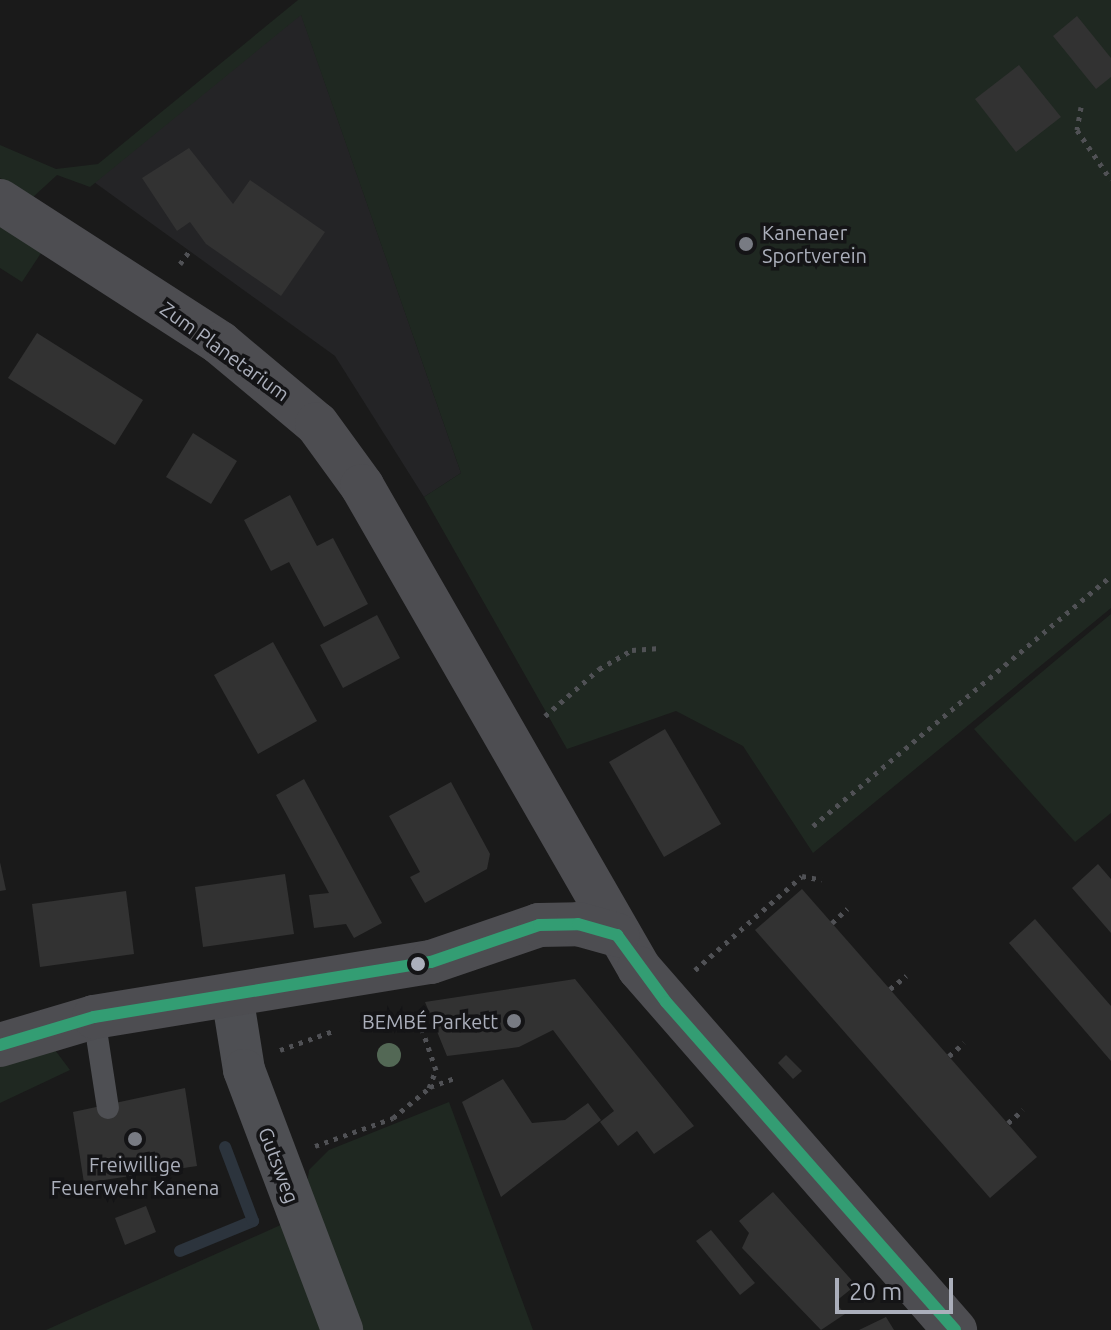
<!DOCTYPE html>
<html>
<head>
<meta charset="utf-8">
<style>
  body { margin:0 }
  #map { position:relative; width:1111px; height:1330px; overflow:hidden; background:#1a1a1a; font-family:Ubuntu,sans-serif }
  div>[style] { position:absolute }
  [style*='--x'] { left:calc(var(--x)*1px); top:calc(var(--y)*1px); width:calc(var(--w)*1px); rotate:calc(var(--a)*1deg) }
  .built>* { inset:0; background:#242426 }
  .green>* { inset:0; background:#1f2821 }
  .stream>* { height:12px; margin:-6px; padding:0 6px; transform-origin:6px; border-radius:6px; background:#2c343d }
  .building>* { inset:0; background:#323232 }
  .path>* { height:5px; margin-top:-2.5px; transform-origin:0; background:repeating-linear-gradient(90deg,#505155 0 4px,transparent 0 10px) }
  .lane>* { height:22px; margin:-11px; padding:0 11px; transform-origin:11px; border-radius:11px; background:#4e4f53 }
  .street>* { height:42px; margin:-21px; padding:0 21px; transform-origin:21px; border-radius:21px; background:#4e4f53 }
  .secondary>* { height:44px; margin:-22px; padding:0 22px; transform-origin:22px; border-radius:22px; background:#4d4d51 }
  .bus-1>* { height:12px; margin:-6px; padding:0 6px; transform-origin:6px; border-radius:6px; background:#339d73 }
  .trees>* { width:24px; height:24px; margin:-12px; border-radius:50%; background:#536855 }
  .dots>* { width:22px; height:22px; translate:-50% -50%; box-sizing:border-box; border:4px solid #141416; border-radius:50% }
  span { translate:-50% -50%; white-space:nowrap; text-align:center; line-height:1.15; -webkit-text-stroke:7px #141416; paint-order:stroke }
  .poi-label { font-size:20px; color:#abafbb }
  .left { translate:0 -50%; text-align:left }
  .right { translate:-100% -50%; text-align:right }
  .street-label { font-size:20px; color:#abafbb }
  .scale { position:absolute; left:835px; top:1278px; width:118px; height:36px; box-sizing:border-box; border:4px solid #abafbb; border-top:0; padding-left:10px; font-size:24px; line-height:28px; white-space:nowrap; color:#abafbb; -webkit-text-stroke:6px #141416; paint-order:stroke }
</style>
</head>
<body>
<div id="map">
  <div class="built">
    <div style="clip-path:polygon(301px 14px,461px 473px,424px 497px,335px 356px,94px 182px)"></div>
  </div>
  <div class="green">
    <div style="clip-path:polygon(298px 0,1111px 0,1111px 608px,813px 853px,743px 746px,676px 711px,567px 749px,424px 497px,461px 473px,301px 15px,90px 187px,57px 175px,32px 198px,0 178px,0 145px,56px 169px,98px 164px)"></div>
    <div style="clip-path:polygon(0 223px,41px 253px,22px 282px,0 268px)"></div>
    <div style="clip-path:polygon(1111px 614px,1111px 813px,1075px 842px,974px 729px)"></div>
    <div style="clip-path:polygon(55px 1050px,70px 1070px,0 1103px,0 1067px)"></div>
    <div style="clip-path:polygon(449px 1102px,533px 1330px,359px 1330px,307px 1185px,309px 1170px,329px 1150px)"></div>
    <div style="clip-path:polygon(285px 1223px,326px 1330px,46px 1330px)"></div>
  </div>
  <div class="stream">
    <div style="--x:180;--y:1251;--w:79;--a:-22.3"></div>
    <div style="--x:253;--y:1221;--w:79;--a:-110.7"></div>
  </div>
  <div class="building">
    <div style="clip-path:polygon(1077px 16px,1111px 58px,1111px 77px,1096px 89px,1053px 36px)"></div>
    <div style="clip-path:polygon(1019px 65px,1061px 117px,1016px 152px,975px 99px)"></div>
    <div style="clip-path:polygon(189px 148px,233px 204px,250px 180px,325px 232px,281px 296px,206px 244px,190px 222px,177px 231px,142px 178px)"></div>
    <div style="clip-path:polygon(37px 333px,143px 400px,115px 445px,8px 378px)"></div>
    <div style="clip-path:polygon(193px 433px,237px 461px,211px 504px,166px 477px)"></div>
    <div style="clip-path:polygon(290px 495px,317px 546px,333px 538px,368px 604px,324px 627px,289px 562px,271px 571px,244px 520px)"></div>
    <div style="clip-path:polygon(377px 615px,400px 658px,343px 688px,320px 645px)"></div>
    <div style="clip-path:polygon(273px 642px,317px 721px,258px 754px,214px 675px)"></div>
    <div style="clip-path:polygon(665px 729px,721px 824px,664px 857px,609px 762px)"></div>
    <div style="clip-path:polygon(304px 779px,382px 923px,354px 938px,346px 924px,314px 928px,309px 895px,329px 893px,276px 795px)"></div>
    <div style="clip-path:polygon(451px 782px,490px 854px,487px 869px,425px 903px,410px 877px,420px 872px,389px 816px)"></div>
    <div style="clip-path:polygon(0 862px,6px 890px,0 891px)"></div>
    <div style="clip-path:polygon(1098px 864px,1111px 879px,1111px 933px,1072px 888px)"></div>
    <div style="clip-path:polygon(285px 874px,294px 934px,203px 947px,195px 887px)"></div>
    <div style="clip-path:polygon(802px 889px,1037px 1157px,990px 1198px,755px 930px)"></div>
    <div style="clip-path:polygon(126px 891px,134px 954px,40px 967px,32px 904px)"></div>
    <div style="clip-path:polygon(1035px 919px,1111px 1006px,1111px 1061px,1009px 943px)"></div>
    <div style="clip-path:polygon(575px 979px,694px 1126px,654px 1154px,637px 1131px,618px 1146px,600px 1122px,614px 1111px,553px 1030px,519px 1047px,447px 1056px,425px 1002px)"></div>
    <div style="clip-path:polygon(786px 1055px,802px 1071px,793px 1079px,778px 1063px)"></div>
    <div style="clip-path:polygon(503px 1079px,532px 1123px,565px 1120px,588px 1103px,601px 1120px,501px 1197px,462px 1102px)"></div>
    <div style="clip-path:polygon(185px 1088px,197px 1166px,84px 1183px,73px 1112px)"></div>
    <div style="clip-path:polygon(773px 1192px,856px 1285px,835px 1302px,845px 1314px,821px 1330px,742px 1248px,749px 1233px,739px 1221px)"></div>
    <div style="clip-path:polygon(146px 1206px,156px 1232px,125px 1245px,115px 1218px)"></div>
    <div style="clip-path:polygon(711px 1230px,755px 1283px,740px 1295px,696px 1241px)"></div>
    <div style="clip-path:polygon(886px 1317px,894px 1330px,859px 1330px)"></div>
  </div>
  <div class="path">
    <div style="--x:1081;--y:107;--w:23;--a:100"></div>
    <div style="--x:1077;--y:130;--w:60;--a:55.8"></div>
    <div style="--x:180;--y:264;--w:17;--a:-54"></div>
    <div style="--x:545;--y:716;--w:72;--a:-41"></div>
    <div style="--x:599;--y:669;--w:38;--a:-30"></div>
    <div style="--x:632;--y:650;--w:28;--a:-4"></div>
    <div style="--x:813;--y:826;--w:389;--a:-40"></div>
    <div style="--x:832;--y:923;--w:21;--a:-43"></div>
    <div style="--x:695;--y:970;--w:142;--a:-41.3"></div>
    <div style="--x:802;--y:876;--w:20;--a:11"></div>
    <div style="--x:890;--y:989;--w:21;--a:-39"></div>
    <div style="--x:280;--y:1050;--w:59;--a:-19.7"></div>
    <div style="--x:949;--y:1056;--w:20;--a:-41"></div>
    <div style="--x:430;--y:1087;--w:27;--a:-20"></div>
    <div style="--x:1008;--y:1123;--w:20;--a:-41"></div>
    <div style="--x:315;--y:1146;--w:83;--a:-19.7"></div>
    <div style="--x:393;--y:1118;--w:47;--a:-39.8"></div>
    <div style="--x:429;--y:1088;--w:19;--a:-69"></div>
    <div style="--x:436;--y:1070;--w:46;--a:-108.8"></div>
  </div>
  <div class="lane">
    <div style="--x:94;--y:1017;--w:92;--a:81.3"></div>
  </div>
  <div class="street">
    <div style="--x:232;--y:995;--w:76;--a:80.9"></div>
    <div style="--x:244;--y:1070;--w:278;--a:69.3"></div>
  </div>
  <div class="secondary">
    <div style="--x:0;--y:201;--w:262;--a:32.8"></div>
    <div style="--x:220;--y:343;--w:126;--a:39.9"></div>
    <div style="--x:317;--y:424;--w:77;--a:54"></div>
    <div style="--x:362;--y:486;--w:556;--a:60.11"></div>
    <div style="--x:639;--y:968;--w:481;--a:48.9"></div>
    <div style="--x:0;--y:1045;--w:98;--a:-16.6"></div>
    <div style="--x:94;--y:1017;--w:341;--a:-9.3"></div>
    <div style="--x:431;--y:962;--w:114;--a:-18.9"></div>
    <div style="--x:539;--y:925;--w:39;--a:-1"></div>
    <div style="--x:578;--y:924;--w:41;--a:15.8"></div>
  </div>
  <div class="bus-1">
    <div style="--x:617;--y:935;--w:83;--a:53.8"></div>
    <div style="--x:666;--y:1002;--w:437;--a:48.6"></div>
    <div style="--x:0;--y:1045;--w:98;--a:-16.6"></div>
    <div style="--x:94;--y:1017;--w:341;--a:-9.3"></div>
    <div style="--x:431;--y:962;--w:114;--a:-18.9"></div>
    <div style="--x:539;--y:925;--w:39;--a:-1"></div>
    <div style="--x:578;--y:924;--w:41;--a:15.8"></div>
  </div>
  <div class="trees">
    <div style="left:389px;top:1055px"></div>
  </div>
  <div class="dots">
    <div style="left:746px;top:244px;background:#787b83"></div>
    <div style="left:418px;top:964px;background:#abafbb"></div>
    <div style="left:514px;top:1021px;background:#787b83"></div>
    <div style="left:135px;top:1139px;background:#787b83"></div>
  </div>
  <div class="poi-label">
    <span class="left" style="left:762px;top:244px">Kanenaer<br>Sportverein</span>
    <span class="right" style="left:498px;top:1021px">BEMBÉ Parkett</span>
    <span style="left:135px;top:1176px">Freiwillige<br>Feuerwehr Kanena</span>
  </div>
  <div class="street-label">
    <span style="left:225px;top:351px;rotate:36deg">Zum Planetarium</span>
    <span style="left:279px;top:1165px;rotate:69deg">Gutsweg</span>
  </div>
  <div class="scale">20 m</div>
</div>
</body>
</html>
